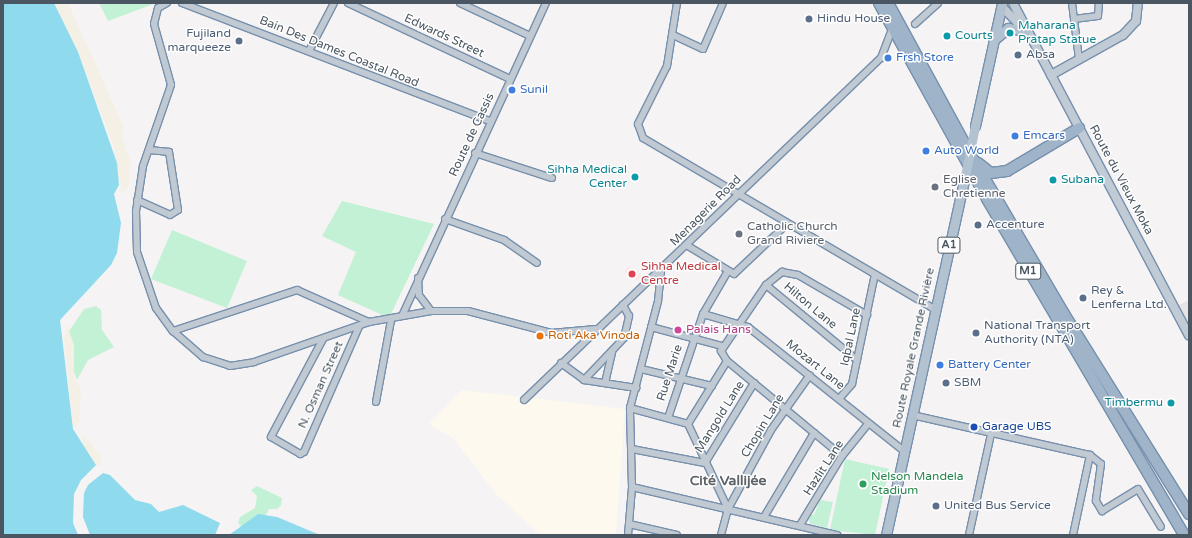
<!DOCTYPE html>
<html>
<head>
<meta charset="utf-8">
<style>
  body { margin:0 }
  #map { position:relative; width:1192px; height:538px; overflow:hidden; background:#f5f3f3; font-family:"Varela Round",sans-serif }
  div>[style] { position:absolute }
  [style*='--x'] { left:calc(var(--x)*1px); top:calc(var(--y)*1px); width:calc(var(--w)*1px); rotate:calc(var(--a)*1deg) }
  .commercial>* { inset:0; background:#fdf9ef }
  .education>* { inset:0; background:#e6e4e5 }
  .medical>* { inset:0; background:#fce8e6 }
  .green>* { inset:0; background:#c3f1d5 }
  .sand>* { inset:0; background:#f5f0e5 }
  .water>* { inset:0; background:#90daee }
  .roads { filter:drop-shadow(1px 0 #7690ad) drop-shadow(-1px 0 #7690ad) drop-shadow(0 1px #7690ad) drop-shadow(0 -1px #7690ad) }
  .minor>* { height:6px; margin:-3px; padding:0 3px; transform-origin:3px; border-radius:3px; background:#c1cad2 }
  .secondary>* { height:8px; margin:-4px; padding:0 4px; transform-origin:4px; border-radius:4px; background:#c1cbd6 }
  .primary>* { height:9px; margin:-4.5px; padding:0 4.5px; transform-origin:4.5px; border-radius:4.5px; background:#b3c2d1 }
  .trunk>* { height:10px; margin:-5px; padding:0 5px; transform-origin:5px; border-radius:5px; background:#9fb4c9 }
  .primary-bridge>* { height:9px; margin:-4.5px; padding:0 4.5px; transform-origin:4.5px; border-radius:4.5px; background:#b3c2d1 }
  .dots>* { width:11px; height:11px; translate:-50% -50%; box-sizing:border-box; border:2px solid #fff; border-radius:50% }
  span { translate:-50% -50%; white-space:nowrap; text-align:center; line-height:1.15; -webkit-text-stroke:3px #fff; paint-order:stroke }
  .shield-label span { padding:1px 3px; background:#fff; border:1px solid; border-radius:3px; -webkit-text-stroke-width:0 }
  .shield-label { font-size:11px; color:#4a5661; font-weight:700 }
  .service-label { font-size:12px; color:#4e5e75 }
  .left { translate:0 -50%; text-align:left }
  .right { translate:-100% -50%; text-align:right }
  .culture-label { font-size:12px; color:#0d838f }
  .street-label { font-size:12px; color:#4a5661 }
  .shop-label { font-size:12px; color:#366cbe }
  .worship-label { font-size:12px; color:#5b616d }
  .health-label { font-size:12px; color:#be3a42 }
  .hotel-label { font-size:12px; color:#b23c85 }
  .food-label { font-size:12px; color:#c56008 }
  .transit-label { font-size:12px; color:#164399 }
  .leisure-label { font-size:12px; color:#27864d }
  .quarter-label { font-size:14px; color:#5f6368; font-weight:700 }
  .frame { position:absolute; inset:0; border:4px solid #4a5661; pointer-events:none }
</style>
</head>
<body>
<div id="map">
  <div class="commercial">
    <div style="clip-path:polygon(462px 390px,625px 409px,616px 535px,540px 535px,496px 494px,453px 438px,429px 424px)"></div>
  </div>
  <div class="education">
    <div style="clip-path:polygon(1189px 300px,1189px 328px,1177px 306px)"></div>
  </div>
  <div class="medical">
    <div style="clip-path:polygon(628px 266px,641px 276px,637px 281px,624px 272px)"></div>
  </div>
  <div class="green">
    <div style="clip-path:polygon(99px 3px,156px 3px,108px 21px)"></div>
    <div style="clip-path:polygon(342px 201px,434px 224px,389px 318px,338px 295px,356px 252px,322px 236px)"></div>
    <div style="clip-path:polygon(172px 230px,247px 261px,227px 308px,151px 279px)"></div>
    <div style="clip-path:polygon(96px 306px,101px 310px,102px 330px,114px 347px,88px 360px,77px 380px,72px 367px,72px 341px,67px 334px,84px 309px)"></div>
    <div style="clip-path:polygon(845px 459px,889px 469px,875px 535px,830px 530px)"></div>
    <div style="clip-path:polygon(257px 486px,282px 498px,281px 505px,277px 509px,269px 509px,261px 525px,244px 529px,238px 523px,240px 517px,255px 508px,257px 496px,251px 490px)"></div>
    <div style="clip-path:polygon(820px 500px,833px 502px,827px 528px,811px 524px,807px 518px,810px 514px,814px 515px)"></div>
  </div>
  <div class="sand">
    <div style="clip-path:polygon(54px 3px,68px 3px,124px 128px,122px 136px,130px 161px,129px 186px,122px 193px,113px 144px,78px 52px)"></div>
    <div style="clip-path:polygon(67px 325px,74px 345px,74px 377px,81px 390px,79px 423px,73px 429px,64px 338px)"></div>
    <div style="clip-path:polygon(82px 434px,100px 454px,101px 466px,96px 465px,83px 448px)"></div>
  </div>
  <div class="water">
    <div style="clip-path:polygon(3px 3px,54px 3px,78px 52px,117px 163px,119px 185px,114px 194px,121px 223px,117px 253px,111px 265px,60px 320px,73px 429px,96px 465px,81px 480px,74px 494px,73px 523px,78px 535px,3px 535px)"></div>
    <div style="clip-path:polygon(103px 473px,110px 475px,135px 500px,151px 504px,159px 512px,183px 505px,220px 523px,215px 535px,90px 535px,83px 517px,84px 493px,88px 485px)"></div>
    <div style="clip-path:polygon(258px 514px,277px 517px,320px 535px,229px 535px)"></div>
  </div>
  <div class="roads">
    <div class="minor">
      <div style="--x:167;--y:3;--w:10;--a:151"></div>
      <div style="--x:158;--y:8;--w:16;--a:104"></div>
      <div style="--x:154;--y:24;--w:63;--a:74.4"></div>
      <div style="--x:171;--y:85;--w:86;--a:109.1"></div>
      <div style="--x:143;--y:166;--w:46;--a:98.8"></div>
      <div style="--x:136;--y:211;--w:41;--a:88.6"></div>
      <div style="--x:137;--y:252;--w:59;--a:71.3"></div>
      <div style="--x:156;--y:308;--w:29;--a:54"></div>
      <div style="--x:173;--y:331;--w:40;--a:41"></div>
      <div style="--x:203;--y:357;--w:28;--a:18"></div>
      <div style="--x:230;--y:366;--w:24;--a:-9"></div>
      <div style="--x:254;--y:362;--w:122;--a:-19.2"></div>
      <div style="--x:369;--y:322;--w:63;--a:-10.1"></div>
      <div style="--x:431;--y:311;--w:37;--a:0"></div>
      <div style="--x:468;--y:311;--w:86;--a:14.8"></div>
      <div style="--x:551;--y:333;--w:45;--a:-5.1"></div>
      <div style="--x:182;--y:3;--w:329;--a:21"></div>
      <div style="--x:348;--y:3;--w:179;--a:25.1"></div>
      <div style="--x:460;--y:3;--w:77;--a:25.2"></div>
      <div style="--x:677;--y:3;--w:64;--a:99"></div>
      <div style="--x:667;--y:66;--w:65;--a:116.6"></div>
      <div style="--x:638;--y:124;--w:15;--a:70"></div>
      <div style="--x:643;--y:138;--w:338;--a:30.4"></div>
      <div style="--x:1072;--y:3;--w:56;--a:82.9"></div>
      <div style="--x:1074;--y:19;--w:24;--a:-7"></div>
      <div style="--x:1098;--y:16;--w:13;--a:-86"></div>
      <div style="--x:915;--y:24;--w:31;--a:-42"></div>
      <div style="--x:673;--y:35;--w:33;--a:25"></div>
      <div style="--x:703;--y:49;--w:50;--a:-66.5"></div>
      <div style="--x:309;--y:51;--w:54;--a:-62.5"></div>
      <div style="--x:475;--y:153;--w:81;--a:18"></div>
      <div style="--x:137;--y:200;--w:36;--a:24"></div>
      <div style="--x:170;--y:215;--w:9;--a:-32"></div>
      <div style="--x:178;--y:210;--w:59;--a:-98.8"></div>
      <div style="--x:169;--y:152;--w:19;--a:-174"></div>
      <div style="--x:445;--y:219;--w:63;--a:19.6"></div>
      <div style="--x:504;--y:240;--w:40;--a:34.9"></div>
      <div style="--x:688;--y:246;--w:54;--a:31.3"></div>
      <div style="--x:734;--y:274;--w:73;--a:-43.3"></div>
      <div style="--x:418;--y:278;--w:17;--a:87"></div>
      <div style="--x:419;--y:295;--w:20;--a:53"></div>
      <div style="--x:766;--y:285;--w:118;--a:39.5"></div>
      <div style="--x:703;--y:314;--w:47;--a:16.1"></div>
      <div style="--x:748;--y:327;--w:199;--a:38.5"></div>
      <div style="--x:402;--y:316;--w:345;--a:-65.3"></div>
      <div style="--x:651;--y:327;--w:73;--a:15"></div>
      <div style="--x:173;--y:331;--w:131;--a:-18.3"></div>
      <div style="--x:297;--y:290;--w:79;--a:24"></div>
      <div style="--x:323;--y:339;--w:111;--a:118"></div>
      <div style="--x:271;--y:437;--w:34;--a:30"></div>
      <div style="--x:300;--y:454;--w:4;--a:-27"></div>
      <div style="--x:304;--y:452;--w:137;--a:-66.3"></div>
      <div style="--x:561;--y:363;--w:29;--a:36"></div>
      <div style="--x:584;--y:380;--w:53;--a:8.7"></div>
      <div style="--x:641;--y:369;--w:73;--a:13.5"></div>
      <div style="--x:584;--y:380;--w:58;--a:-46.4"></div>
      <div style="--x:624;--y:338;--w:23;--a:-77"></div>
      <div style="--x:629;--y:316;--w:13;--a:-119"></div>
      <div style="--x:605;--y:383;--w:32;--a:-77"></div>
      <div style="--x:839;--y:399;--w:20;--a:-49"></div>
      <div style="--x:852;--y:384;--w:112;--a:-78.2"></div>
      <div style="--x:524;--y:400;--w:494;--a:-43.8"></div>
      <div style="--x:881;--y:58;--w:30;--a:-69"></div>
      <div style="--x:376;--y:402;--w:83;--a:-79.6"></div>
      <div style="--x:630;--y:408;--w:60;--a:15.4"></div>
      <div style="--x:912;--y:415;--w:182;--a:12.7"></div>
      <div style="--x:1090;--y:455;--w:14;--a:39"></div>
      <div style="--x:1101;--y:464;--w:37;--a:98"></div>
      <div style="--x:1096;--y:501;--w:12;--a:59"></div>
      <div style="--x:1102;--y:511;--w:42;--a:-31.4"></div>
      <div style="--x:1138;--y:489;--w:44;--a:58.8"></div>
      <div style="--x:668;--y:418;--w:110;--a:-71.4"></div>
      <div style="--x:703;--y:314;--w:50;--a:-59.8"></div>
      <div style="--x:688;--y:424;--w:94;--a:64.8"></div>
      <div style="--x:688;--y:424;--w:74;--a:-58.2"></div>
      <div style="--x:632;--y:449;--w:74;--a:10.9"></div>
      <div style="--x:705;--y:463;--w:94;--a:-58.5"></div>
      <div style="--x:842;--y:456;--w:149;--a:-140.4"></div>
      <div style="--x:727;--y:361;--w:12;--a:-121"></div>
      <div style="--x:721;--y:351;--w:80;--a:-55.7"></div>
      <div style="--x:766;--y:285;--w:21;--a:-39"></div>
      <div style="--x:782;--y:272;--w:16;--a:11"></div>
      <div style="--x:798;--y:275;--w:80;--a:30.1"></div>
      <div style="--x:632;--y:487;--w:211;--a:13.2"></div>
      <div style="--x:764;--y:517;--w:98;--a:-59.2"></div>
      <div style="--x:629;--y:524;--w:49;--a:12.9"></div>
      <div style="--x:800;--y:525;--w:81;--a:-58.7"></div>
      <div style="--x:842;--y:456;--w:41;--a:-50.9"></div>
      <div style="--x:628;--y:535;--w:48;--a:-85.2"></div>
      <div style="--x:632;--y:487;--w:79;--a:-91.5"></div>
      <div style="--x:630;--y:408;--w:111;--a:-75.3"></div>
      <div style="--x:658;--y:301;--w:30;--a:-84"></div>
      <div style="--x:721;--y:535;--w:27;--a:-75"></div>
      <div style="--x:728;--y:509;--w:90;--a:-61.4"></div>
      <div style="--x:771;--y:430;--w:67;--a:-54.7"></div>
      <div style="--x:969;--y:535;--w:103;--a:-77.7"></div>
      <div style="--x:1073;--y:535;--w:82;--a:-78"></div>
    </div>
    <div class="secondary">
      <div style="--x:1013;--y:3;--w:376;--a:62.1"></div>
      <div style="--x:1002;--y:7;--w:35;--a:45"></div>
      <div style="--x:1051;--y:75;--w:82;--a:-29.1"></div>
      <div style="--x:1123;--y:35;--w:19;--a:-47"></div>
      <div style="--x:1136;--y:21;--w:18;--a:-84"></div>
    </div>
    <div class="primary">
      <div style="--x:996;--y:38;--w:16;--a:-40"></div>
      <div style="--x:1008;--y:28;--w:18;--a:9"></div>
      <div style="--x:975;--y:126;--w:126;--a:-77.6"></div>
      <div style="--x:886;--y:535;--w:362;--a:-77.6"></div>
    </div>
    <div class="trunk">
      <div style="--x:879;--y:3;--w:224;--a:61.1"></div>
      <div style="--x:987;--y:199;--w:389;--a:59.6"></div>
      <div style="--x:888;--y:3;--w:175;--a:61.4"></div>
      <div style="--x:972;--y:157;--w:182;--a:59.6"></div>
      <div style="--x:1064;--y:314;--w:236;--a:58"></div>
      <div style="--x:978;--y:163;--w:16;--a:38"></div>
      <div style="--x:991;--y:173;--w:16;--a:-7"></div>
      <div style="--x:1007;--y:171;--w:84;--a:-30.8"></div>
    </div>
  </div>
  <div class="primary-bridge">
    <div style="--x:964;--y:181;--w:56;--a:-78.7"></div>
  </div>
  <div class="dots">
    <div style="left:809px;top:19px;background:#5c6f8a"></div>
    <div style="left:1010px;top:33px;background:#0f9aa8"></div>
    <div style="left:947px;top:36px;background:#0f9aa8"></div>
    <div style="left:239px;top:41px;background:#5c6f8a"></div>
    <div style="left:1018px;top:55px;background:#5c6f8a"></div>
    <div style="left:888px;top:58px;background:#3f7fe0"></div>
    <div style="left:512px;top:90px;background:#3f7fe0"></div>
    <div style="left:1015px;top:136px;background:#3f7fe0"></div>
    <div style="left:926px;top:151px;background:#3f7fe0"></div>
    <div style="left:635px;top:177px;background:#0f9aa8"></div>
    <div style="left:1053px;top:180px;background:#0f9aa8"></div>
    <div style="left:935px;top:187px;background:#6b7280"></div>
    <div style="left:978px;top:225px;background:#5c6f8a"></div>
    <div style="left:739px;top:234px;background:#6b7280"></div>
    <div style="left:632px;top:274px;background:#e0444e"></div>
    <div style="left:1083px;top:298px;background:#5c6f8a"></div>
    <div style="left:678px;top:330px;background:#d1479c"></div>
    <div style="left:976px;top:333px;background:#5c6f8a"></div>
    <div style="left:540px;top:336px;background:#e8710a"></div>
    <div style="left:940px;top:365px;background:#3f7fe0"></div>
    <div style="left:946px;top:383px;background:#5c6f8a"></div>
    <div style="left:1171px;top:403px;background:#0f9aa8"></div>
    <div style="left:974px;top:427px;background:#1a4fb4"></div>
    <div style="left:863px;top:484px;background:#2e9e5b"></div>
    <div style="left:936px;top:506px;background:#5c6f8a"></div>
  </div>
  <div class="shield-label">
    <span style="left:949px;top:245px">A1</span>
    <span style="left:1028px;top:271px">M1</span>
  </div>
  <div class="service-label">
    <span class="left" style="left:817px;top:19px">Hindu House</span>
    <span class="right" style="left:231px;top:41px">Fujiland<br>marqueeze</span>
    <span class="left" style="left:1026px;top:55px">Absa</span>
    <span class="left" style="left:986px;top:225px">Accenture</span>
    <span class="left" style="left:1091px;top:298px">Rey &amp;<br>Lenferna Ltd.</span>
    <span class="left" style="left:984px;top:333px">National Transport<br>Authority (NTA)</span>
    <span class="left" style="left:954px;top:383px">SBM</span>
    <span class="left" style="left:944px;top:506px">United Bus Service</span>
  </div>
  <div class="culture-label">
    <span class="left" style="left:1018px;top:33px">Maharana<br>Pratap Statue</span>
    <span class="left" style="left:955px;top:36px">Courts</span>
    <span class="right" style="left:627px;top:177px">Sihha Medical<br>Center</span>
    <span class="left" style="left:1061px;top:180px">Subana</span>
    <span class="right" style="left:1163px;top:403px">Timbermu</span>
  </div>
  <div class="street-label">
    <span style="left:444px;top:36px;rotate:25deg">Edwards Street</span>
    <span style="left:339px;top:52px;rotate:22deg">Bain Des Dames Coastal Road</span>
    <span style="left:472px;top:135px;rotate:-65deg">Route de Cassis</span>
    <span style="left:1121px;top:180px;rotate:62deg">Route du Vieux Moka</span>
    <span style="left:706px;top:211px;rotate:-45deg">Menagerie Road</span>
    <span style="left:810px;top:306px;rotate:40deg">Hilton Lane</span>
    <span style="left:851px;top:337px;rotate:-78deg">Iqbal Lane</span>
    <span style="left:914px;top:348px;rotate:-78deg">Route Royale Grande Rivière</span>
    <span style="left:815px;top:365px;rotate:39deg">Mozart Lane</span>
    <span style="left:670px;top:373px;rotate:-72deg">Rue Marie</span>
    <span style="left:321px;top:385px;rotate:-66deg">N. Osman Street</span>
    <span style="left:720px;top:417px;rotate:-58deg">Mangold Lane</span>
    <span style="left:763px;top:426px;rotate:-59deg">Chopin Lane</span>
    <span style="left:824px;top:468px;rotate:-57deg">Hazlit Lane</span>
  </div>
  <div class="shop-label">
    <span class="left" style="left:896px;top:58px">Frsh Store</span>
    <span class="left" style="left:520px;top:90px">Sunil</span>
    <span class="left" style="left:1023px;top:136px">Emcars</span>
    <span class="left" style="left:934px;top:151px">Auto World</span>
    <span class="left" style="left:948px;top:365px">Battery Center</span>
  </div>
  <div class="worship-label">
    <span class="left" style="left:943px;top:187px">Eglise<br>Chretienne</span>
    <span class="left" style="left:747px;top:234px">Catholic Church<br>Grand Riviere</span>
  </div>
  <div class="health-label">
    <span class="left" style="left:641px;top:274px">Sihha Medical<br>Centre</span>
  </div>
  <div class="hotel-label">
    <span class="left" style="left:686px;top:330px">Palais Hans</span>
  </div>
  <div class="food-label">
    <span class="left" style="left:548px;top:336px">Roti Aka Vinoda</span>
  </div>
  <div class="transit-label">
    <span class="left" style="left:982px;top:427px">Garage UBS</span>
  </div>
  <div class="leisure-label">
    <span class="left" style="left:871px;top:484px">Nelson Mandela<br>Stadium</span>
  </div>
  <div class="quarter-label">
    <span style="left:728px;top:481px">Cité Vallijée</span>
  </div>
  <div class="frame"></div>
</div>
</body>
</html>
